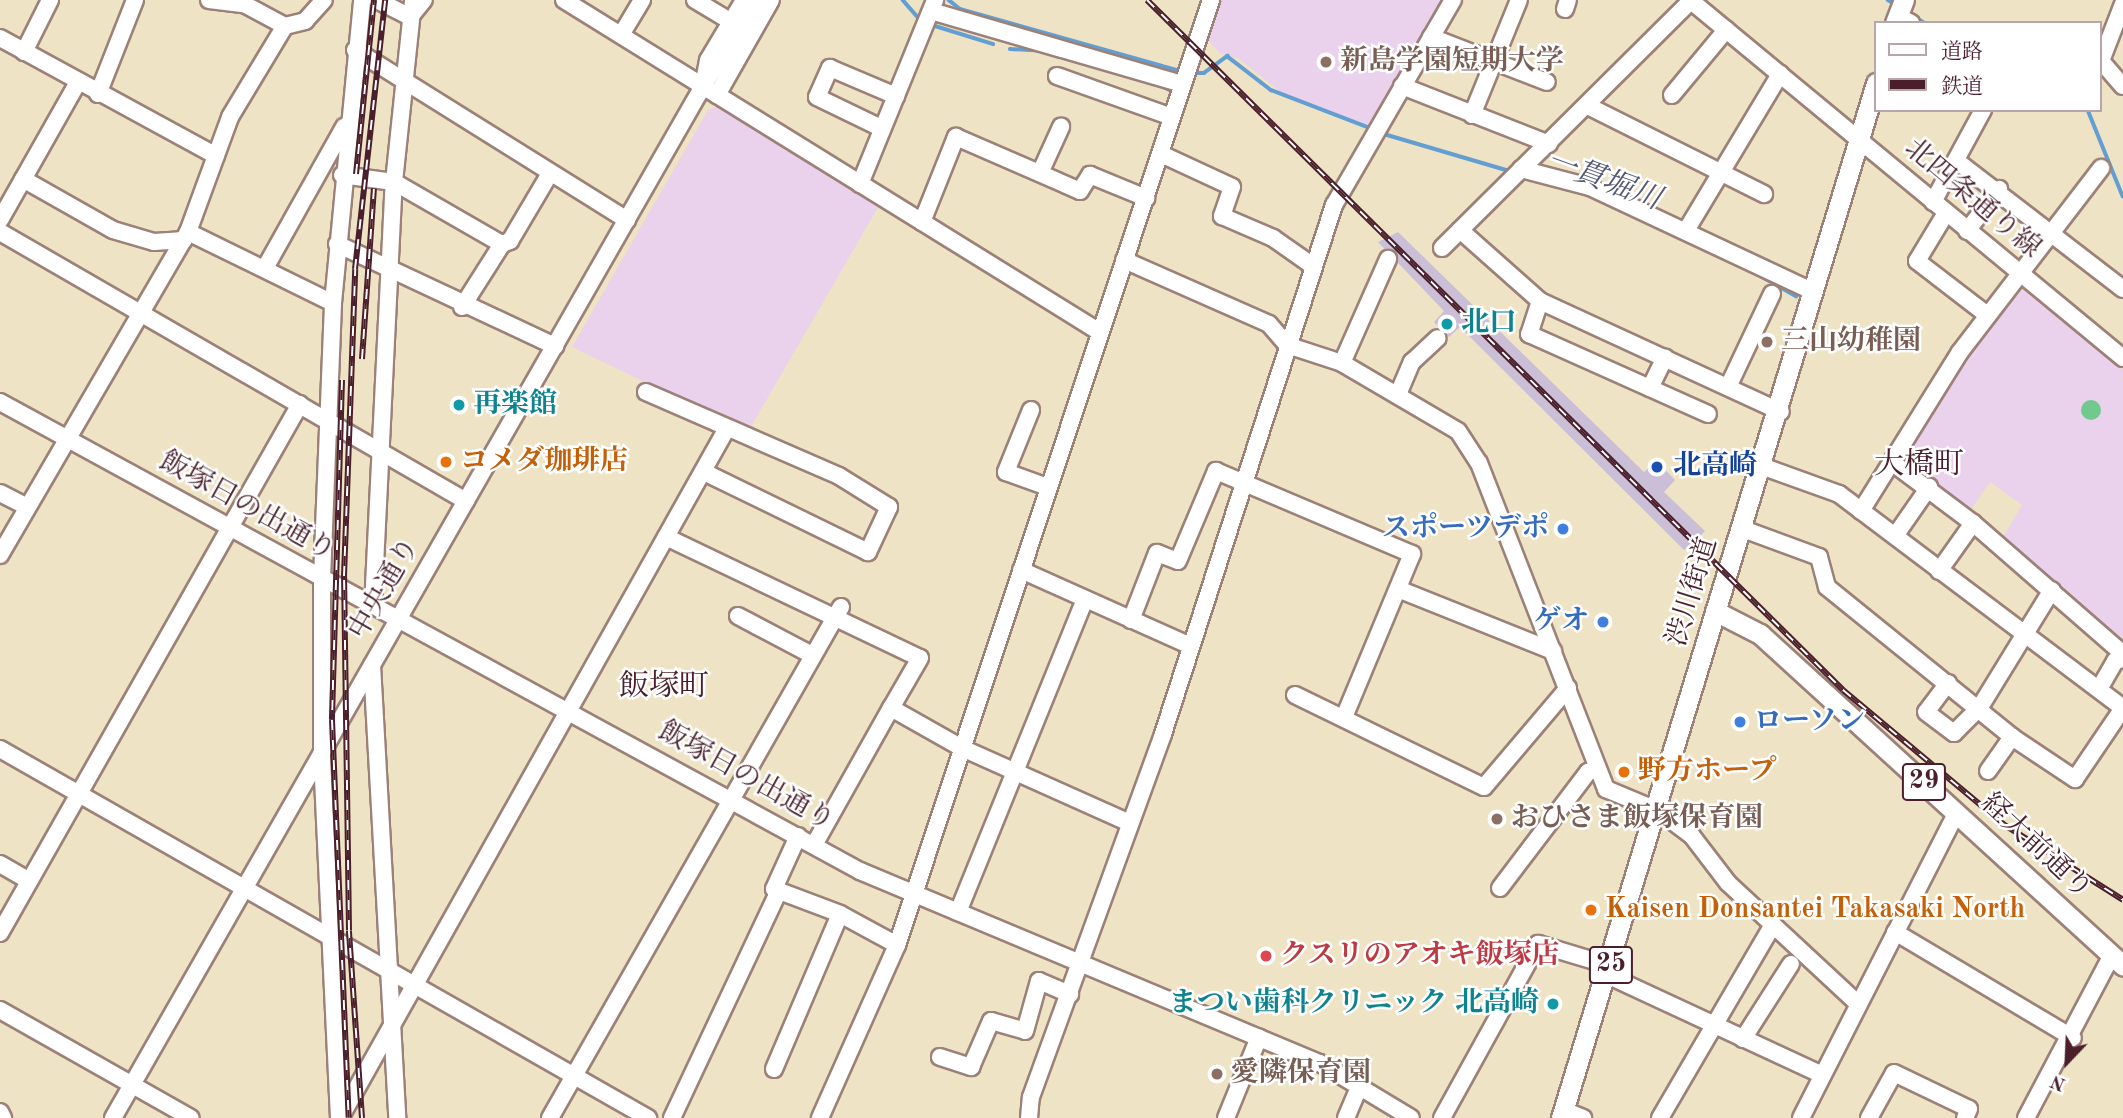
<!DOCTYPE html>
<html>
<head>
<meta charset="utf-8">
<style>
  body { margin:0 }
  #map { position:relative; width:2123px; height:1118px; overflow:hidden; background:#efe3c5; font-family:"Old Standard TT","Noto Serif JP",serif }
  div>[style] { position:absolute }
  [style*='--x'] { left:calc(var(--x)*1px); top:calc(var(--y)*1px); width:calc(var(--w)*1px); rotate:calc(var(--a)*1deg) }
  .built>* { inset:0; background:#ead1ec }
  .industrial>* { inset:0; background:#cabfd6 }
  .green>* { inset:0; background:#71c98e }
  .round { border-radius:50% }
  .stream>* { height:3.5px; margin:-1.75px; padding:0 1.75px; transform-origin:1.75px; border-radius:1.75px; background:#639ed3 }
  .roads { filter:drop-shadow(2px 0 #9c8178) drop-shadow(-2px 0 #9c8178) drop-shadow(0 2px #9c8178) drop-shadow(0 -2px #9c8178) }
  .minor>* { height:16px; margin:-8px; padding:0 8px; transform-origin:8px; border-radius:8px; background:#fff }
  .major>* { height:19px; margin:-9.5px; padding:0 9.5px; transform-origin:9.5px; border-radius:9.5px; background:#fff }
  .rail>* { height:6px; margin-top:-3px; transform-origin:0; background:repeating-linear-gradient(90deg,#fff 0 10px,#4a1f2b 0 20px); box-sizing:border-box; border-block:2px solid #4a1f2b }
  .dots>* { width:19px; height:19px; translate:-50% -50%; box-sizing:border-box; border:4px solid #fff; border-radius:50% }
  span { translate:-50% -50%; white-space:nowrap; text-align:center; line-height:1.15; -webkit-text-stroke:5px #fff; paint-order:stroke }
  .shield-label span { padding:2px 5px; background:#fff; border:2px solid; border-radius:5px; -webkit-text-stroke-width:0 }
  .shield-label { font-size:26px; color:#4a1f2b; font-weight:700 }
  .education-label { font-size:28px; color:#785e54; font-weight:700 }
  .left { translate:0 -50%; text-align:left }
  .street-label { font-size:28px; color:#4a1f2b }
  .culture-label { font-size:28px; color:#0d838f; font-weight:700 }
  .right { translate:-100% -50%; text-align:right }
  .food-label { font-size:28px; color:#c56008; font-weight:700 }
  .transit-label { font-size:28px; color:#164399; font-weight:700 }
  .shop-label { font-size:28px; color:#366cbe; font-weight:700 }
  .health-label { font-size:28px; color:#be3a42; font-weight:700 }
  .water-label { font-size:30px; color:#555877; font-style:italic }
  .neighbourhood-label { font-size:30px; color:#4a1f2b }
  .legend { position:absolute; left:1874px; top:21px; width:228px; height:91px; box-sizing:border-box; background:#fff; border:2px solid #b7a5aa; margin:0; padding:9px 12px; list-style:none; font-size:21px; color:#4a1f2b }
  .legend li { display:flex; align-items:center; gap:14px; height:35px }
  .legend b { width:35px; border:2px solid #b7a5aa }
  .north { position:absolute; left:2032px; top:1027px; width:70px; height:70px; -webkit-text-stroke:5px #fff; paint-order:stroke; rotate:203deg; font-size:19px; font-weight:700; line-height:28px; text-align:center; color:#4a1f2b }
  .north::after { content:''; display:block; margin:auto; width:24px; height:32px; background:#4a1f2b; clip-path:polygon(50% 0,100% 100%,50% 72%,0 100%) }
</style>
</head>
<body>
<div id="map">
  <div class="built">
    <div style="clip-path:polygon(1220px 0,1446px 0,1372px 127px,1281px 92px,1238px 58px,1221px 54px,1207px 39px)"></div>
    <div style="clip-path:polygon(719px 106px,880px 204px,748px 432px,572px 347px,708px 110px)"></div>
    <div style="clip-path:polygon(2021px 286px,2123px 370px,2123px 650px,2000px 542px,2022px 505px,1990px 482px,1968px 514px,1897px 463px,1965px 357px)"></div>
  </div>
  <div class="industrial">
    <div style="clip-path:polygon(1398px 232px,1644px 472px,1657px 461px,1675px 480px,1664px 492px,1705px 531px,1700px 536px,1684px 550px,1460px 327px,1449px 337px,1434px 322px,1444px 311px,1378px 242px)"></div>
  </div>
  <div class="green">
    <div class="round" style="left:2081px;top:400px;width:20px;height:20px"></div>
  </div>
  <div class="stream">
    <div style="--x:903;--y:0;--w:28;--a:49"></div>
    <div style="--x:949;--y:0;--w:14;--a:39"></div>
    <div style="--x:960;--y:9;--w:230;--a:15.7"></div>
    <div style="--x:1888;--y:0;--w:10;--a:29"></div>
    <div style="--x:1915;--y:17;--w:12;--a:31"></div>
    <div style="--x:932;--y:25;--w:64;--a:17.3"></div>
    <div style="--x:1010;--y:49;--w:34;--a:3"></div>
    <div style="--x:1192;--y:73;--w:12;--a:0"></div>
    <div style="--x:1204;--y:73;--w:29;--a:-36"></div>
    <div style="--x:1227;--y:56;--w:56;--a:37.7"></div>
    <div style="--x:1271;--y:90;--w:106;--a:21"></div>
    <div style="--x:1158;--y:84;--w:16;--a:27"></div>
    <div style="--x:2088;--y:110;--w:93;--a:67.9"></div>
    <div style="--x:1384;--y:134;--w:134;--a:16.4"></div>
    <div style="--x:1752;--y:271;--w:51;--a:29.6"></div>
  </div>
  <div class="roads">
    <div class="minor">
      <div style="--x:209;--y:0;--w:35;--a:7"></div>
      <div style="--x:244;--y:4;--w:47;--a:28.2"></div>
      <div style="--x:285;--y:26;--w:21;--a:-14"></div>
      <div style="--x:305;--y:21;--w:28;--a:-48"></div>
      <div style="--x:377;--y:0;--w:37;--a:27"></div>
      <div style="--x:410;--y:17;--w:22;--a:-51"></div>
      <div style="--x:564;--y:0;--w:628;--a:31.79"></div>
      <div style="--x:695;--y:0;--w:33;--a:31"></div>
      <div style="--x:1690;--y:0;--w:562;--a:39.58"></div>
      <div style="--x:2123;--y:4;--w:61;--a:111.1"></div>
      <div style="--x:2101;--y:61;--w:33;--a:49"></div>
      <div style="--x:1565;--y:9;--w:9;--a:-72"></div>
      <div style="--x:931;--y:11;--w:262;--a:16.2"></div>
      <div style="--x:1898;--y:16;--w:15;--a:28"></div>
      <div style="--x:621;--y:35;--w:41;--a:-59"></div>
      <div style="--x:1431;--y:37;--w:124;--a:21.2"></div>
      <div style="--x:0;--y:38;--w:246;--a:28.6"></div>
      <div style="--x:355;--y:50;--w:321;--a:32"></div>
      <div style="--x:24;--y:52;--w:58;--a:-63.4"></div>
      <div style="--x:1057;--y:76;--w:122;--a:19.6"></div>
      <div style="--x:703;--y:86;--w:26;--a:-79"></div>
      <div style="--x:708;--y:60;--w:70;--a:-59"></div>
      <div style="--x:1402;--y:86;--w:158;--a:21.5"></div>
      <div style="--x:98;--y:94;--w:101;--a:-68.5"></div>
      <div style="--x:717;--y:95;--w:109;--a:-60.4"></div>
      <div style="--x:1672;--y:95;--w:85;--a:-50.3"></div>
      <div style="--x:1588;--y:106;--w:197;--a:26.6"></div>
      <div style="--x:1472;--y:115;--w:124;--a:-67.8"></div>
      <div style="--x:881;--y:128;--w:71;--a:-154.2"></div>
      <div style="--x:817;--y:97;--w:32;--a:-66"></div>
      <div style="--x:830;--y:68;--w:72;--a:23"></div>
      <div style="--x:1161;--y:154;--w:78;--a:24.9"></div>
      <div style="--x:1232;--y:187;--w:31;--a:109"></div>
      <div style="--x:1222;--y:216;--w:56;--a:23.3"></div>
      <div style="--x:1273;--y:238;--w:49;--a:35"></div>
      <div style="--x:1958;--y:162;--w:208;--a:37.6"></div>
      <div style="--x:1521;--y:169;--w:71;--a:14.6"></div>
      <div style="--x:1590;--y:187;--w:245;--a:25.1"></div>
      <div style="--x:1040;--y:173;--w:51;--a:-65.5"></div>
      <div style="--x:342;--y:175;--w:52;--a:7.7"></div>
      <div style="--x:394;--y:182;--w:125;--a:29.9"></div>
      <div style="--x:502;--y:244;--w:9;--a:-21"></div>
      <div style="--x:510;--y:241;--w:77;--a:-59.4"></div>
      <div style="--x:23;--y:179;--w:103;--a:29.5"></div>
      <div style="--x:113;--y:230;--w:43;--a:16.3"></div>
      <div style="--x:154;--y:242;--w:30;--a:-4"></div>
      <div style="--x:860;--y:184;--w:199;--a:-67.8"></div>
      <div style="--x:1933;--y:202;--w:105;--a:-61.5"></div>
      <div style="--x:1946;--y:213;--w:56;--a:121.1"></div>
      <div style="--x:1917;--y:261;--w:88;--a:37.6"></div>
      <div style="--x:0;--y:220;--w:159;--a:-60.5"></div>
      <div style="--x:922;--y:222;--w:92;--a:-68.2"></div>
      <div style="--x:956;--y:137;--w:135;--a:23.5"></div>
      <div style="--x:1080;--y:191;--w:19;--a:-58"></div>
      <div style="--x:1090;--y:175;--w:61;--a:22.3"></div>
      <div style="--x:1687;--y:229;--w:181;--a:-59"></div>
      <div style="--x:1460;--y:230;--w:107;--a:41.6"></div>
      <div style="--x:1540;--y:301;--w:265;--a:24.7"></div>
      <div style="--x:1967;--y:231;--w:53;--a:-52.7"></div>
      <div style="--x:0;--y:232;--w:538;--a:30"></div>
      <div style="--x:188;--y:232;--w:161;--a:26.1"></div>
      <div style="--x:337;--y:244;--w:241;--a:25.1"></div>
      <div style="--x:1442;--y:248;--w:351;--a:-44.8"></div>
      <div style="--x:1124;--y:260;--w:158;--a:23.8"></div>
      <div style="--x:1269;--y:324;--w:28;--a:49"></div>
      <div style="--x:1287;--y:345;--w:58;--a:18.1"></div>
      <div style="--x:1342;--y:363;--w:134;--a:30.4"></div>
      <div style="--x:1458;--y:431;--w:38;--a:57"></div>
      <div style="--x:1479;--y:463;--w:350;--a:68.7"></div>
      <div style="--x:1606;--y:789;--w:57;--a:22.5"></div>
      <div style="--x:1659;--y:811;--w:41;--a:37.1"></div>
      <div style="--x:1692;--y:836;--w:59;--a:52.5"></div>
      <div style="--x:1728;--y:883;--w:178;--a:42.9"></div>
      <div style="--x:265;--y:268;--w:162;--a:-60.7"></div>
      <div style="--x:1540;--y:301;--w:35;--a:108"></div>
      <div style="--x:1529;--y:334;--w:196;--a:24.1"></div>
      <div style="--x:462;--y:307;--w:75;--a:-57.6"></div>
      <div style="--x:1342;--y:363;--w:114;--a:-66.1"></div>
      <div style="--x:1728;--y:387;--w:103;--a:-64.7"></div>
      <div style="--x:1650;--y:388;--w:34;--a:-64"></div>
      <div style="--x:646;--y:392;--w:210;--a:23.5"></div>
      <div style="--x:839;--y:476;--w:59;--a:31.8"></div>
      <div style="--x:889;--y:507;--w:50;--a:115"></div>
      <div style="--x:868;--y:552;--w:182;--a:-154"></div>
      <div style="--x:1399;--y:392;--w:33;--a:-67"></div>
      <div style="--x:1412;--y:362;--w:35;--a:-43"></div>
      <div style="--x:0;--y:402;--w:980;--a:28.61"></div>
      <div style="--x:860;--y:871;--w:498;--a:22.7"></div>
      <div style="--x:1320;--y:1063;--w:106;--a:31.1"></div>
      <div style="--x:1031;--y:410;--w:67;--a:112"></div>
      <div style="--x:1006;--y:472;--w:45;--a:19.7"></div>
      <div style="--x:1893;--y:463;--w:100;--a:36.9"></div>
      <div style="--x:0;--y:493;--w:30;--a:27"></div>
      <div style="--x:1861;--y:511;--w:187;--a:-58.1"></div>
      <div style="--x:1960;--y:352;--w:232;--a:-52.5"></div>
      <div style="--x:1743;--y:529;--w:81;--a:20.2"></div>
      <div style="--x:1819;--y:557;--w:31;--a:75"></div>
      <div style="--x:1827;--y:587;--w:238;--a:39"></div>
      <div style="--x:2012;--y:737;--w:76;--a:33.7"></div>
      <div style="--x:2075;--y:779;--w:86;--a:-55.9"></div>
      <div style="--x:2123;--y:708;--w:356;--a:-143"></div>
      <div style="--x:1839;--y:494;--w:80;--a:-160.2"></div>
      <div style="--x:1895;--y:536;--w:60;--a:-55.2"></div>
      <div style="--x:666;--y:537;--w:281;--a:25.5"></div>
      <div style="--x:920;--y:658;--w:58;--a:120.1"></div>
      <div style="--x:891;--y:708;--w:81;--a:29.4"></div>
      <div style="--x:962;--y:748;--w:184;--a:24.1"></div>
      <div style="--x:0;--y:555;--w:374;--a:-59.8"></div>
      <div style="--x:188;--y:232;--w:122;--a:-69.9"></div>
      <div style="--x:230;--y:117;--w:106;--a:-58.9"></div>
      <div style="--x:1021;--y:570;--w:186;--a:24.1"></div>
      <div style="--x:1939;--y:571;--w:59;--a:-54.7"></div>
      <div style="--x:1973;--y:523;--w:199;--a:41.1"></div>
      <div style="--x:1398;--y:589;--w:167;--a:21.8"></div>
      <div style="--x:373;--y:606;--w:425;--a:-87.2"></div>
      <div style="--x:394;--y:182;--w:183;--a:-84"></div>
      <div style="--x:738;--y:616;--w:84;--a:27.8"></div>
      <div style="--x:1131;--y:620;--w:72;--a:-68.8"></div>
      <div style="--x:1157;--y:553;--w:22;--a:21"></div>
      <div style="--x:1178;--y:561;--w:98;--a:-67.1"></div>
      <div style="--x:1216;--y:471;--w:213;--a:23"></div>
      <div style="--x:1412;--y:554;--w:177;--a:112.6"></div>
      <div style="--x:372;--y:665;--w:454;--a:86.8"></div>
      <div style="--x:1948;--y:683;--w:36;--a:127"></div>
      <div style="--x:1926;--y:712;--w:35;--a:37"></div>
      <div style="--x:1954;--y:733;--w:37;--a:-45"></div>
      <div style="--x:1980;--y:707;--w:137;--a:-58.4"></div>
      <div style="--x:2099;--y:689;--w:32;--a:-60"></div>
      <div style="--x:2115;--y:661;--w:8;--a:-14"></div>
      <div style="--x:1295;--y:695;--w:210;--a:26"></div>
      <div style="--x:1484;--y:787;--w:130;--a:-49.7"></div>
      <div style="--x:0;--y:749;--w:746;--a:29.66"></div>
      <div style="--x:1988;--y:771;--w:42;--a:-54.8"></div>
      <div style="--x:798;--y:836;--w:58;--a:114.4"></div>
      <div style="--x:774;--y:889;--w:71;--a:20.7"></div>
      <div style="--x:840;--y:914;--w:65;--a:28.5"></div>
      <div style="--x:814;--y:845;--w:157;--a:-60.7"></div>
      <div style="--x:0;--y:864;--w:34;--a:30"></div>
      <div style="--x:1500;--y:888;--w:146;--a:-52.8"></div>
      <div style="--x:1588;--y:772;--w:9;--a:-18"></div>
      <div style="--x:958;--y:912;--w:337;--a:-67.9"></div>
      <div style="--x:1895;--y:932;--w:207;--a:30.8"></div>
      <div style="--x:0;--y:933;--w:608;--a:-60.44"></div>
      <div style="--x:1607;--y:975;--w:237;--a:24.9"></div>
      <div style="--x:0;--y:1010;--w:219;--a:29.5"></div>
      <div style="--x:1743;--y:1039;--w:89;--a:-57.4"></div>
      <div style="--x:940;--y:1057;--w:33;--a:18"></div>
      <div style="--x:971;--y:1067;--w:50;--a:-66.5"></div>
      <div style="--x:991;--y:1021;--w:35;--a:16"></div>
      <div style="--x:1025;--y:1031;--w:52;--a:-74.4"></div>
      <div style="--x:1039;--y:981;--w:34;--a:23"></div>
      <div style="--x:774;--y:1069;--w:168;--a:-66.9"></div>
      <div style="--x:1564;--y:1110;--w:21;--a:23"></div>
      <div style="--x:0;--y:1112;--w:7;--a:63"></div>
      <div style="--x:113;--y:1118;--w:1189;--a:-60.24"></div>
      <div style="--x:703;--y:86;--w:103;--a:-56.9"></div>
      <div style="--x:339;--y:1118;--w:367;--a:-92.7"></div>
      <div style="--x:322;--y:751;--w:173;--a:-90"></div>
      <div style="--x:322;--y:578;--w:275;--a:-87.7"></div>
      <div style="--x:333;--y:303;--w:304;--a:-84.5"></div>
      <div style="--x:340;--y:1118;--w:789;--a:-60.71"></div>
      <div style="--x:550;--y:1118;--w:588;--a:-60.34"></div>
      <div style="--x:672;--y:1118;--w:251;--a:-64.8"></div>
      <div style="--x:820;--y:1118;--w:189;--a:-66"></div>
      <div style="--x:897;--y:945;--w:996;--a:-71.62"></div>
      <div style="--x:1029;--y:1118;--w:21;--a:-85"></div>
      <div style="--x:1031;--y:1097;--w:386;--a:-70"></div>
      <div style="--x:1163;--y:734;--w:556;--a:-72.09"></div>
      <div style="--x:1334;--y:205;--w:237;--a:-59.9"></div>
      <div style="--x:1226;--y:1118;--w:87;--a:-67.8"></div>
      <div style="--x:1346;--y:1118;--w:34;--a:-67"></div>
      <div style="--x:1442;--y:1118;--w:199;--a:-61.1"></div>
      <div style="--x:1538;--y:944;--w:76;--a:16.8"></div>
      <div style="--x:1660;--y:1118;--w:224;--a:-59.7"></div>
      <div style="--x:1801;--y:1118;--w:343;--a:-63"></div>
      <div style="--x:1869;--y:1118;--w:51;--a:-60.9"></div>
      <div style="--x:1894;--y:1073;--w:83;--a:25.6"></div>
      <div style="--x:1969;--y:1109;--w:10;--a:114"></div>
      <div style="--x:2026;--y:1118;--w:184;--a:-62.2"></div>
    </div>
    <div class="major">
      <div style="--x:1895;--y:23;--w:25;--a:-69"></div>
      <div style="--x:1715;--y:611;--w:51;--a:27.1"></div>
      <div style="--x:1760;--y:634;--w:492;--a:42.4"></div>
      <div style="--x:1561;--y:1118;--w:1082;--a:-73.07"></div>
    </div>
  </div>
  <div class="rail">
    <div style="--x:1147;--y:0;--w:980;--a:44.75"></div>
    <div style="--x:1843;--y:690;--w:209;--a:39.9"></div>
    <div style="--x:2003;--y:824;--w:142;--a:32.3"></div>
    <div style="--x:356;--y:174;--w:175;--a:-84.1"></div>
    <div style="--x:362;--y:359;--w:171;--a:-86"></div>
    <div style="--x:342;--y:380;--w:340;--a:91.7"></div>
    <div style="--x:332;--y:720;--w:398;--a:87.6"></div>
    <div style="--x:362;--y:1118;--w:188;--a:-94"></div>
    <div style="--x:349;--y:930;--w:354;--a:-90.8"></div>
    <div style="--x:344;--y:576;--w:307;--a:-87.9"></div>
    <div style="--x:355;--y:269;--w:271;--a:-83.6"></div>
  </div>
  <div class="dots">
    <div style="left:1326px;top:62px;background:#8d6e63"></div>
    <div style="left:1447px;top:324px;background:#0f9aa8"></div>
    <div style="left:1767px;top:342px;background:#8d6e63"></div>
    <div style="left:459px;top:405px;background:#0f9aa8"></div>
    <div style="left:446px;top:462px;background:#e8710a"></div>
    <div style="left:1657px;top:467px;background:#1a4fb4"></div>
    <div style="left:1563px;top:529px;background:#3f7fe0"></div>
    <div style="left:1603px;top:622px;background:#3f7fe0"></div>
    <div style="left:1740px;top:722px;background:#3f7fe0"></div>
    <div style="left:1624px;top:772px;background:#e8710a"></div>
    <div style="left:1497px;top:819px;background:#8d6e63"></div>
    <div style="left:1591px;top:910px;background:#e8710a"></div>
    <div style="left:1266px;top:956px;background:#e0444e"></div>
    <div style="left:1553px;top:1004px;background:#0f9aa8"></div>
    <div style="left:1217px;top:1074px;background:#8d6e63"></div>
  </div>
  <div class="shield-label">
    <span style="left:1924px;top:782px">29</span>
    <span style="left:1611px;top:965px">25</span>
  </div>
  <div class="education-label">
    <span class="left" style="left:1340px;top:62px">新島学園短期大学</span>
    <span class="left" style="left:1781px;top:342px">三山幼稚園</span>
    <span class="left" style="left:1511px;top:819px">おひさま飯塚保育園</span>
    <span class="left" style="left:1231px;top:1074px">愛隣保育園</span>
  </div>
  <div class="street-label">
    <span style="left:1972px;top:199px;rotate:40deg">北四条通り線</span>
    <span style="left:247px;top:507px;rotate:29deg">飯塚日の出通り</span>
    <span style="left:385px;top:589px;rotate:-60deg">中央通り</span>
    <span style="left:1693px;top:592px;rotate:-73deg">渋川街道</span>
    <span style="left:746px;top:777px;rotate:29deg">飯塚日の出通り</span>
    <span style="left:2036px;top:847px;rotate:43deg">経大前通り</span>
  </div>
  <div class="culture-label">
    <span class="left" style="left:1461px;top:324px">北口</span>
    <span class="left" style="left:473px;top:405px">再楽館</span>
    <span class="right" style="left:1539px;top:1004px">まつい歯科クリニック 北高崎</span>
  </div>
  <div class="food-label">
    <span class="left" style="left:460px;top:462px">コメダ珈琲店</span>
    <span class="left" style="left:1638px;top:772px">野方ホープ</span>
    <span class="left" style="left:1605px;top:910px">Kaisen Donsantei Takasaki North</span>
  </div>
  <div class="transit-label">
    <span class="left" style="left:1673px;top:467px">北高崎</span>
  </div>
  <div class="shop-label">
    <span class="right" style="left:1549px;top:529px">スポーツデポ</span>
    <span class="right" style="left:1589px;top:622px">ゲオ</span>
    <span class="left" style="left:1754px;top:722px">ローソン</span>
  </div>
  <div class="health-label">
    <span class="left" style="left:1280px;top:956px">クスリのアオキ飯塚店</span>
  </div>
  <div class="water-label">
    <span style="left:1603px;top:181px;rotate:20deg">一貫堀川</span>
  </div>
  <div class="neighbourhood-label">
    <span style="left:1919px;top:465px">大橋町</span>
    <span style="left:664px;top:687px">飯塚町</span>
  </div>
  <ul class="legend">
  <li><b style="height:9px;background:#fff"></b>道路</li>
  <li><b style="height:9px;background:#4a1f2b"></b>鉄道</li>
  </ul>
  <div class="north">N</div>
</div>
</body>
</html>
